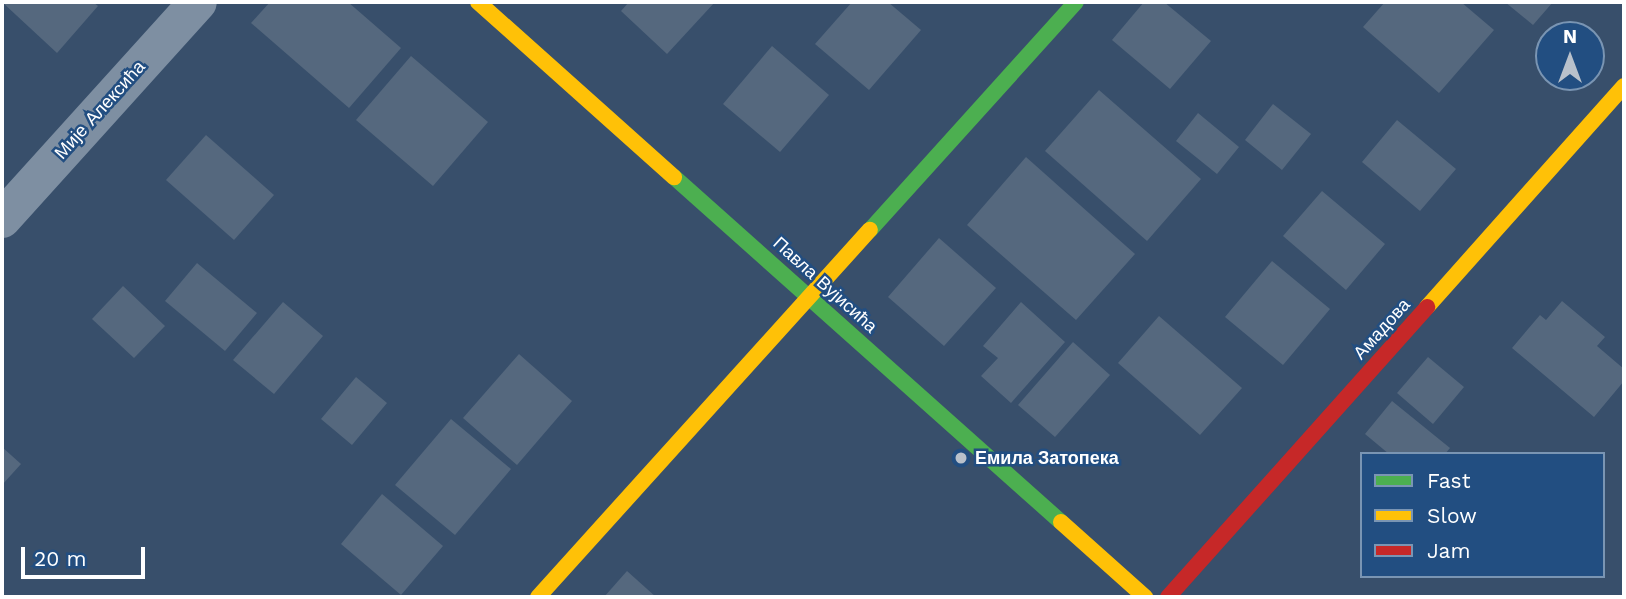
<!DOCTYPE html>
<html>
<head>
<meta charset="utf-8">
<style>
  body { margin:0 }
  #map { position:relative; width:1626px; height:599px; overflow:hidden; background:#384f6b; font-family:"Work Sans",sans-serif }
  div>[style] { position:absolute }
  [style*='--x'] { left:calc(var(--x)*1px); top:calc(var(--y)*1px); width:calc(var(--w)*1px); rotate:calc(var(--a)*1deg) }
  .building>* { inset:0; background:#55687e }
  .street>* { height:38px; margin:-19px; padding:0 19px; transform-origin:19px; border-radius:19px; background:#7e8fa2 }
  .fast>* { height:16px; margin:-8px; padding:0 8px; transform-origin:8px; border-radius:8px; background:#4caf50 }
  .slow>* { height:16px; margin:-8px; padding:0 8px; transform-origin:8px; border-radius:8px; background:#ffc107 }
  .jam>* { height:16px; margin:-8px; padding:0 8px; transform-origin:8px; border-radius:8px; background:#c62828 }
  .dots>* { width:19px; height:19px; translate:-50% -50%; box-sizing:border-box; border:4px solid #224e81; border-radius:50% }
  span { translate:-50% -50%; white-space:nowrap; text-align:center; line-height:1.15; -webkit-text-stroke:5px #224e81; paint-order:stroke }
  .street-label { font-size:18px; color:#fff }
  .poi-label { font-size:18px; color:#fff; font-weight:700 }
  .left { translate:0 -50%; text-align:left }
  .frame { position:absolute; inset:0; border:4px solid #fff; pointer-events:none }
  .legend { position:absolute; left:1360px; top:452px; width:245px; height:126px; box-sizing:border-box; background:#224e81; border:2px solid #7a95b3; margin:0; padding:9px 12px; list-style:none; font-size:21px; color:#fff }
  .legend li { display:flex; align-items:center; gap:14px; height:35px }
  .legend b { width:35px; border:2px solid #7a95b3 }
  .north { position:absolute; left:1535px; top:21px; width:70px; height:70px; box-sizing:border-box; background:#224e81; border:2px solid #7a95b3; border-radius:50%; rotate:0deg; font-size:19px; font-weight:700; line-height:28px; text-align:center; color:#fff }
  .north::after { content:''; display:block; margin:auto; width:24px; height:32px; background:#b9c1cb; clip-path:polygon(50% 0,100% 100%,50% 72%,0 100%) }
  .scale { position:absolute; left:21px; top:547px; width:124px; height:32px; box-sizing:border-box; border:4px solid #fff; border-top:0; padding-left:9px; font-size:21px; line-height:24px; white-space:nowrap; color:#fff; -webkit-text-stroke:5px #224e81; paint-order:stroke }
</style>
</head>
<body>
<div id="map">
  <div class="building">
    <div style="clip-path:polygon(2px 2px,93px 2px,98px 6px,57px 53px)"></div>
    <div style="clip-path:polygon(270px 2px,348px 2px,401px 48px,349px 108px,251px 23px)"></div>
    <div style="clip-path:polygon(629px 2px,715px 2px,667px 54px,621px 11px)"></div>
    <div style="clip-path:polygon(852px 2px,888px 2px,921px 30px,869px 90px,815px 44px)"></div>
    <div style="clip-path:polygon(1144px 2px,1164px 2px,1211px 41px,1170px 89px,1112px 40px)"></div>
    <div style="clip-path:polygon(1385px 2px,1461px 2px,1494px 30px,1439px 93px,1363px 27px)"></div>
    <div style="clip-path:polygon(1505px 2px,1553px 2px,1533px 25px)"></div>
    <div style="clip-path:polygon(772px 46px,829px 95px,780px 152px,723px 104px)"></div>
    <div style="clip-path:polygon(411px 56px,488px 122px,433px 186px,356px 120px)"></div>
    <div style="clip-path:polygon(1099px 90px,1201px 179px,1147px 241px,1045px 151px)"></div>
    <div style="clip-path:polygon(1273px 104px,1311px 134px,1282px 170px,1245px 140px)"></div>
    <div style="clip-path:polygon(1198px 113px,1239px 147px,1217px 174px,1176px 141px)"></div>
    <div style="clip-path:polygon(1397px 120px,1456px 169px,1420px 211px,1362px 162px)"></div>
    <div style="clip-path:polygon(206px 135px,274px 195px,234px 240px,166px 180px)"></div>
    <div style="clip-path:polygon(1026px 157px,1135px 254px,1076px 320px,967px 225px)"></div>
    <div style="clip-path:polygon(1322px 191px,1385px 244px,1346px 290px,1283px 236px)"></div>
    <div style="clip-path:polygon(939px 238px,996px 288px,944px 346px,888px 297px)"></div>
    <div style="clip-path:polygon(1272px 261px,1330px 309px,1283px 365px,1225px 317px)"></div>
    <div style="clip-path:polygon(197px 263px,257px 313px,225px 351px,165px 301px)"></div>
    <div style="clip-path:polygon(123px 286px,165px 326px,134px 358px,92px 319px)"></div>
    <div style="clip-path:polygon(1562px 301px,1605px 337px,1597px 346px,1624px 369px,1624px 381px,1594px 417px,1512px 348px,1540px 315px,1546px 320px)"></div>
    <div style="clip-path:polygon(283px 302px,323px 336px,274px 394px,233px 360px)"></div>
    <div style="clip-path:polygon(1021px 302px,1065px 342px,1011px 403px,981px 376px,998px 358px,983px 346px)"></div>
    <div style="clip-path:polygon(1159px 316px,1242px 388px,1200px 435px,1118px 363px)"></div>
    <div style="clip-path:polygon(1073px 342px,1110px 375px,1055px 437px,1018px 405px)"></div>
    <div style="clip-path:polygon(519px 354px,572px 401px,517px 465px,463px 418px)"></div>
    <div style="clip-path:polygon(1428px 357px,1464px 387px,1433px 424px,1397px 393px)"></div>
    <div style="clip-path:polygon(356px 377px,387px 403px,352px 445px,321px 419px)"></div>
    <div style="clip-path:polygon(1392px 401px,1450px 448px,1445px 454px,1389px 454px,1365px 434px)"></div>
    <div style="clip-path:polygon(451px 419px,511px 469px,455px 535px,395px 485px)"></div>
    <div style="clip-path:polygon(2px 447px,21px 464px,2px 485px)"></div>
    <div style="clip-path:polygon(382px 494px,443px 546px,401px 595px,341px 544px)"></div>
    <div style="clip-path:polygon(627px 571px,656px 597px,604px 597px)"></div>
  </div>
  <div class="street">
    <div style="--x:2;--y:219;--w:292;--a:-47.9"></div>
  </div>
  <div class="fast">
    <div style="--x:674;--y:177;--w:518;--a:41.72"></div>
    <div style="--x:870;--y:230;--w:307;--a:-47.9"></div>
  </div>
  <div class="slow">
    <div style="--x:478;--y:2;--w:263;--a:41.8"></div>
    <div style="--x:1427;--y:307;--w:296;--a:-48.3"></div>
    <div style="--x:1061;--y:522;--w:113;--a:41.8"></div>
    <div style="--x:538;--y:597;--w:495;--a:-47.9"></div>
  </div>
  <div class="jam">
    <div style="--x:1168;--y:597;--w:389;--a:-48.2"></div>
  </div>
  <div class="dots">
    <div style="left:961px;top:458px;background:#b9c1cb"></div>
  </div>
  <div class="street-label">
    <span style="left:100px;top:110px;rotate:-48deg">Мије Алексића</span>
    <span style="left:825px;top:285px;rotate:42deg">Павла Вујисића</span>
    <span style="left:1382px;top:329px;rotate:-48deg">Амадова</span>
  </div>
  <div class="poi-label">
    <span class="left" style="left:975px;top:458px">Емила Затопека</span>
  </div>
  <div class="frame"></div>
  <ul class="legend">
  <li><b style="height:9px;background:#4caf50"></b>Fast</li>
  <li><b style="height:9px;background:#ffc107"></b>Slow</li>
  <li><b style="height:9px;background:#c62828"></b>Jam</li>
  </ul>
  <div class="north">N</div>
  <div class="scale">20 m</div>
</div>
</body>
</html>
